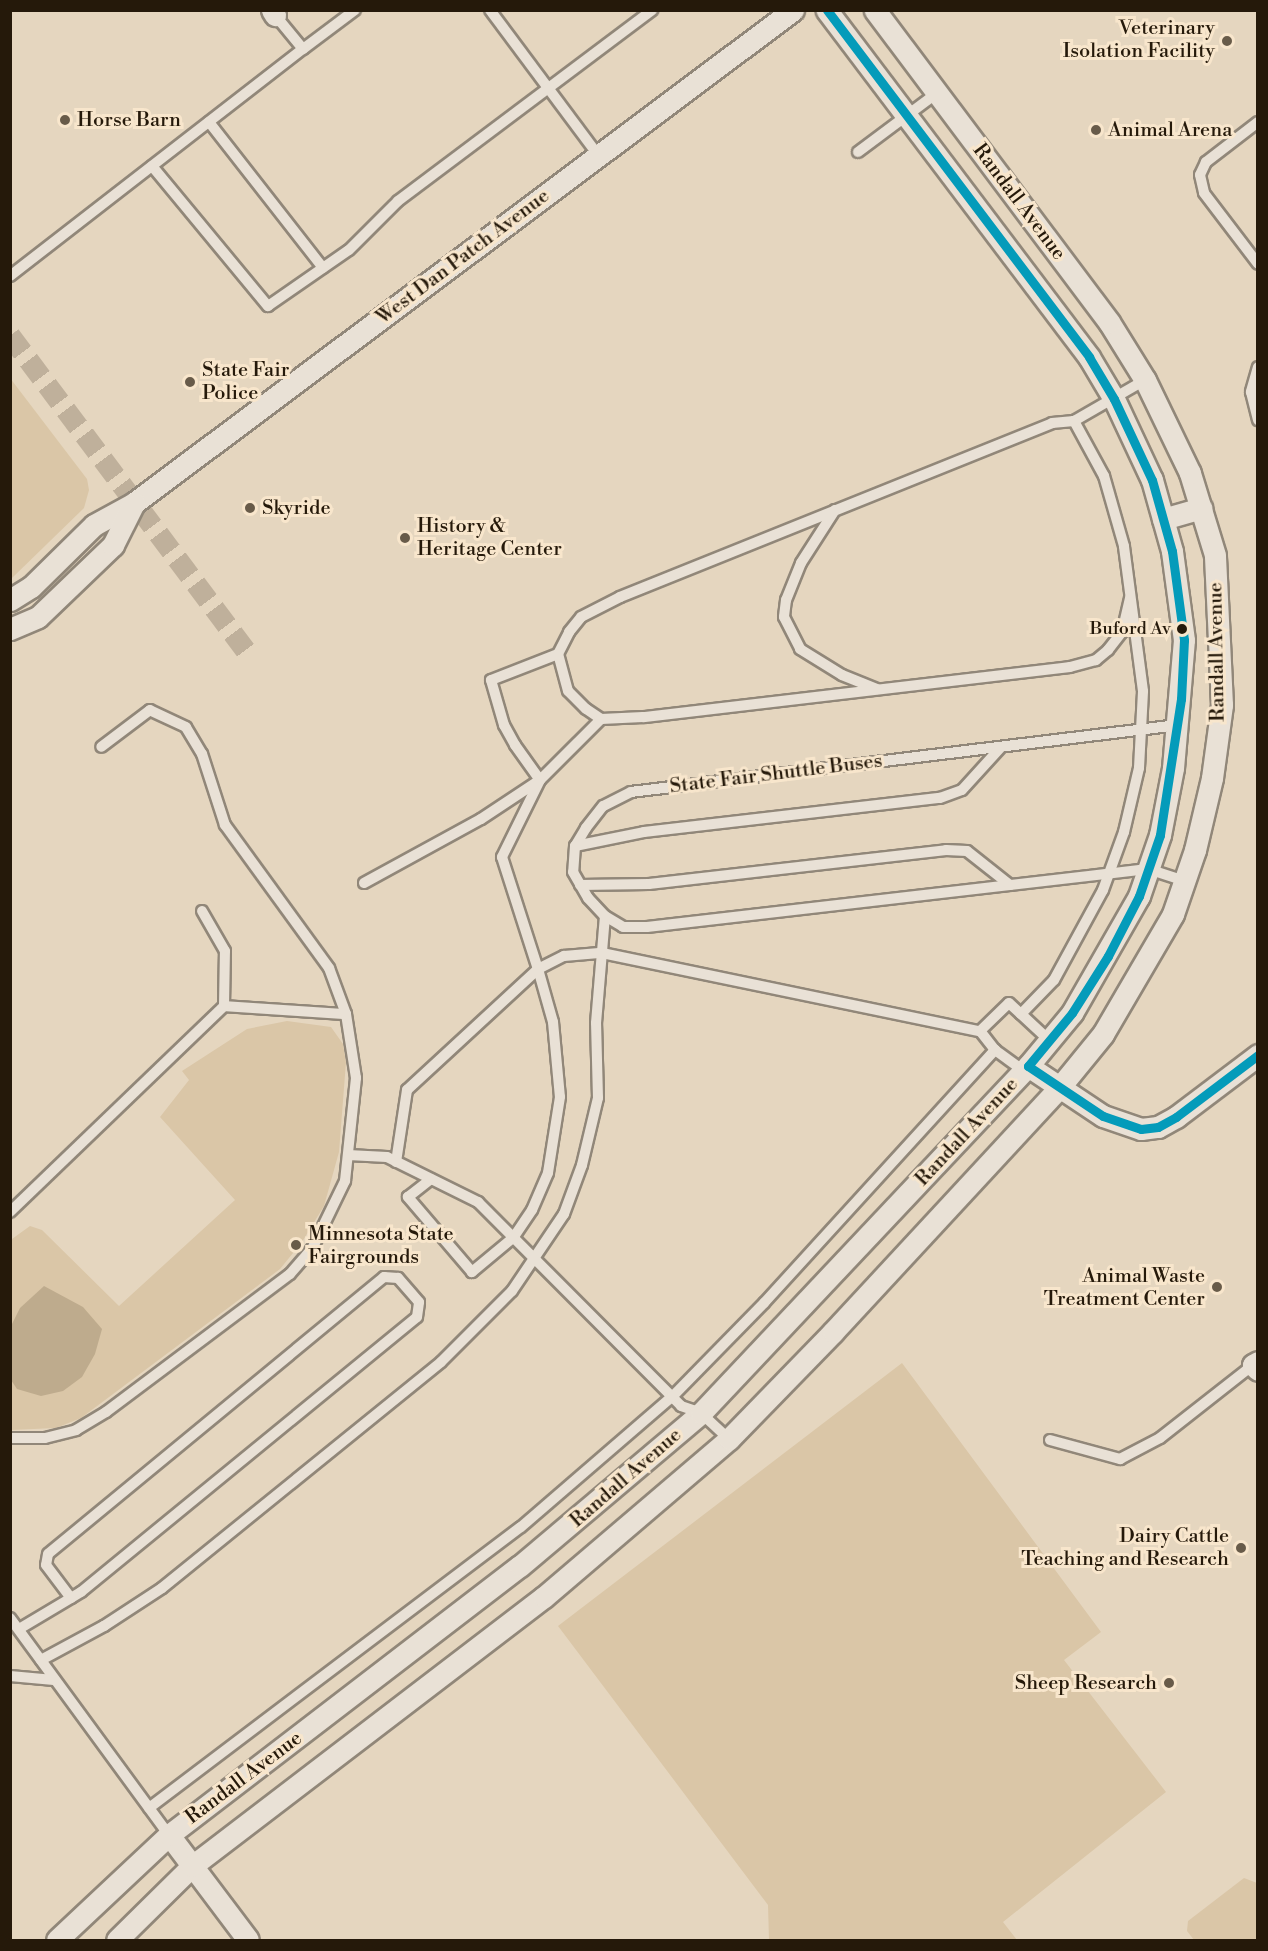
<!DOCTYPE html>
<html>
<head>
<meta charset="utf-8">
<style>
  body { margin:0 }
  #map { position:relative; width:1268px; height:1951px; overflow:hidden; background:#e5d6bf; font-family:"Libre Bodoni",serif }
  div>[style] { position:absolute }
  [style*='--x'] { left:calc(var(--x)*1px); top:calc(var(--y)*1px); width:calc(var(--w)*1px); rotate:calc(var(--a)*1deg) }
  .green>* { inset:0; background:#dac6a7 }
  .water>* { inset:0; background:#beab8d }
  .street-tunnel>* { height:21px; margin-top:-10.5px; transform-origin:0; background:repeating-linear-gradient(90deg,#bfb09b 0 21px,transparent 0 31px) }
  .roads { filter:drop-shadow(2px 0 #918779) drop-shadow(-2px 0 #918779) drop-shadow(0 2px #918779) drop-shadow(0 -2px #918779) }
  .lane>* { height:10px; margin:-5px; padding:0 5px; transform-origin:5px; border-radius:5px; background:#e9e1d6 }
  .street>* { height:21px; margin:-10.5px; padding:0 10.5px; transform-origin:10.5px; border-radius:10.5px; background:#e9e1d6 }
  .bus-1>* { height:9px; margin:-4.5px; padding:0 4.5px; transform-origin:4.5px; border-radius:4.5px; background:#049bba }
  .dots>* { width:16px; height:16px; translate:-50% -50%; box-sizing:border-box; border:3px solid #f8e6cc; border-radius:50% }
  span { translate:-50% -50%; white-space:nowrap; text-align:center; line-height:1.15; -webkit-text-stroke:6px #f8e6cc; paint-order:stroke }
  .bus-label { font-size:18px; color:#25190a }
  .right { translate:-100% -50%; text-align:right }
  .poi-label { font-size:20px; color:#25190a }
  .left { translate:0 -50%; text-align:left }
  .street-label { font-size:20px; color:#25190a }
  .frame { position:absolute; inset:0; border:12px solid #25190a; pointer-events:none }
</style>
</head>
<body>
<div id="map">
  <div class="green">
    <div style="clip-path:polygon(10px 378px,87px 479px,89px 490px,84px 508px,11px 579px)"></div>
    <div style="clip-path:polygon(287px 1021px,331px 1027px,343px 1044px,346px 1062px,339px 1152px,324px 1206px,302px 1242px,280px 1269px,81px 1418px,56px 1428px,11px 1430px,12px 1239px,30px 1226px,42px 1230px,119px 1306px,235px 1200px,160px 1117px,189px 1080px,182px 1071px,247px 1029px)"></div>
    <div style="clip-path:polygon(902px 1363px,1101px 1632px,1064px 1660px,1166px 1792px,1003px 1922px,1017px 1940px,769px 1940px,768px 1905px,558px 1626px)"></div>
    <div style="clip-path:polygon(1244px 1878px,1257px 1883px,1257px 1940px,1194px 1940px,1187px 1931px,1188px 1921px)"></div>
  </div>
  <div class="water">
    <div style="clip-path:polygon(44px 1286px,83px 1307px,102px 1329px,95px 1354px,82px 1377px,63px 1391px,41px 1396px,17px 1389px,11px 1380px,10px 1328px,20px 1308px)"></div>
  </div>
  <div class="street-tunnel">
    <div style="--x:10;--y:335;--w:394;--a:53.2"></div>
  </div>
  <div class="roads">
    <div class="lane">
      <div style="--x:490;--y:10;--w:182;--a:53.3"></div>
      <div style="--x:303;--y:49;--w:65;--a:-36.9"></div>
      <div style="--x:209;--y:122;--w:185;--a:52"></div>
      <div style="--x:1258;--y:122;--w:66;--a:142.4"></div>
      <div style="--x:1206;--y:162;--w:14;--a:115"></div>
      <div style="--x:1200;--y:175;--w:18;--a:77"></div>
      <div style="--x:1204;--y:193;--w:89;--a:52.7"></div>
      <div style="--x:858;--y:152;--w:99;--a:-36.8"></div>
      <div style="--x:152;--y:166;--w:182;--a:50.4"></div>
      <div style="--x:268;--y:306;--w:98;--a:-34.7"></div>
      <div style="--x:349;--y:250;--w:69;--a:-45"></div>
      <div style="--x:398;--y:201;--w:318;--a:-36.9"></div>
      <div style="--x:10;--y:276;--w:371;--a:-37.8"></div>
      <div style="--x:303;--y:49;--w:44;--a:-129.5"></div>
      <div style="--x:1258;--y:367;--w:26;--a:106"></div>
      <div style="--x:1251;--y:392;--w:29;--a:76"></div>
      <div style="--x:835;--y:510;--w:63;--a:122.7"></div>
      <div style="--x:801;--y:563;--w:40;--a:112"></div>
      <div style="--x:786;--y:600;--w:17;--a:97"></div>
      <div style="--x:784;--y:617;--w:36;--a:63"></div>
      <div style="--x:800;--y:649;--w:49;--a:31.8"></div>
      <div style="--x:842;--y:675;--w:38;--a:22"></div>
      <div style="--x:1130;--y:598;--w:35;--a:103"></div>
      <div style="--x:1122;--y:632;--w:23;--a:128"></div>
      <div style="--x:1108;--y:650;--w:16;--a:140"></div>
      <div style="--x:1096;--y:660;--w:27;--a:165"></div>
      <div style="--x:1070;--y:667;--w:430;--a:173.3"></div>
      <div style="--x:643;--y:717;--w:42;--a:177.3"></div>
      <div style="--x:601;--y:719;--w:18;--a:-146"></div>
      <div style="--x:586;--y:709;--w:25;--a:-135"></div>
      <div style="--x:568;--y:691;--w:38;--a:-105"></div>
      <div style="--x:558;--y:654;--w:25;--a:-63"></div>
      <div style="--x:569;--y:632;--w:19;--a:-51"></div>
      <div style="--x:581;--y:617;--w:44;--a:-27.1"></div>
      <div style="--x:620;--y:597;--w:466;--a:-21.9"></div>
      <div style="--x:1052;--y:423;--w:22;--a:-5"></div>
      <div style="--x:1074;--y:421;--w:82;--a:-30"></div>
      <div style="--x:558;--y:654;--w:72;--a:158.8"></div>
      <div style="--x:491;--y:680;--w:47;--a:73.9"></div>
      <div style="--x:504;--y:725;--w:23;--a:61"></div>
      <div style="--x:515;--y:745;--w:43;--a:54.5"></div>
      <div style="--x:540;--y:780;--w:86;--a:-45"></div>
      <div style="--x:1178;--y:725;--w:551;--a:173.02"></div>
      <div style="--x:631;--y:792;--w:31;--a:153"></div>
      <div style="--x:603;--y:806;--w:28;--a:128"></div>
      <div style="--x:586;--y:828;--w:21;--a:121"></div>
      <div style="--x:575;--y:846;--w:26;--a:94"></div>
      <div style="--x:573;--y:872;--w:30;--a:60"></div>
      <div style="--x:588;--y:898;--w:25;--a:47"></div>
      <div style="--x:605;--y:916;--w:21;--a:31"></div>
      <div style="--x:623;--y:927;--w:24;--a:0"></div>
      <div style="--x:647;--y:927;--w:504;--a:-6.6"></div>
      <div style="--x:1148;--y:869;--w:38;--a:18"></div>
      <div style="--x:540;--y:780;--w:86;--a:116.3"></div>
      <div style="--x:502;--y:857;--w:118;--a:72.2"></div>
      <div style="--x:538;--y:969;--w:29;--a:-27"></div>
      <div style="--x:564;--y:956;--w:38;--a:-5"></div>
      <div style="--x:602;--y:953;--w:386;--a:11.7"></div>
      <div style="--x:575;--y:846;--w:70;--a:-11.5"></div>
      <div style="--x:644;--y:832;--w:298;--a:-6.6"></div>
      <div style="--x:940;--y:798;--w:23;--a:-20"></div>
      <div style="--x:962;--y:790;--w:58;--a:-47.8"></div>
      <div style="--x:364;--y:883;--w:133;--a:-28.7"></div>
      <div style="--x:481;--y:819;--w:67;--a:-33.5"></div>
      <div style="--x:580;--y:885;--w:69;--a:-0.8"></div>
      <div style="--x:649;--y:884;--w:299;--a:-6.5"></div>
      <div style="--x:946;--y:850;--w:21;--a:3"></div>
      <div style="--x:967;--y:851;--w:55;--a:38.3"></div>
      <div style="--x:224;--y:1006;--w:122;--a:3.8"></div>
      <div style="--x:1021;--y:1014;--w:38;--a:43"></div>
      <div style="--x:995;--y:1050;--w:36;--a:36"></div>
      <div style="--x:348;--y:1155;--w:39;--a:3"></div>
      <div style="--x:387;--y:1157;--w:102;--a:26.3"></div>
      <div style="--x:478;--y:1202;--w:288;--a:45.1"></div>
      <div style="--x:681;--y:1406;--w:21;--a:19"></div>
      <div style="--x:701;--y:1413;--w:38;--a:43"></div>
      <div style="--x:396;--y:1162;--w:73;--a:-81.3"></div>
      <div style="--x:407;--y:1090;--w:178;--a:-42.7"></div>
      <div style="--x:538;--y:969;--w:55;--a:74.2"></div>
      <div style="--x:553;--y:1022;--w:75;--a:84.7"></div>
      <div style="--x:560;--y:1097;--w:77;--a:99"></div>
      <div style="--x:548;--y:1173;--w:40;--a:113.4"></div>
      <div style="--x:532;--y:1210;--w:32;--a:124"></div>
      <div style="--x:514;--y:1237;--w:55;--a:140.2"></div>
      <div style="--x:472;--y:1272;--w:99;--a:-130.5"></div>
      <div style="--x:408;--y:1197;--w:29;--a:-38"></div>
      <div style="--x:10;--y:1212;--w:297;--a:-43.9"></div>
      <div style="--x:224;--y:1006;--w:55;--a:-89"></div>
      <div style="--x:225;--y:951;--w:46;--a:-119.9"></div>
      <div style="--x:10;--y:1438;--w:35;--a:0"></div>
      <div style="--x:45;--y:1438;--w:32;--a:-14"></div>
      <div style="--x:76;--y:1430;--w:35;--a:-31"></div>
      <div style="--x:106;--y:1412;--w:230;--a:-36.9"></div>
      <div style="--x:290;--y:1274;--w:33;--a:-49"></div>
      <div style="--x:312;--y:1249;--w:76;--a:-64.1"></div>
      <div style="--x:345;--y:1181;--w:104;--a:-83.9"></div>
      <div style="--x:356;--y:1078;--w:65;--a:-98.9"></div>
      <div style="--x:346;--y:1014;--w:49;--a:-110.3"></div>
      <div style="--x:329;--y:968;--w:177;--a:-126"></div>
      <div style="--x:225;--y:825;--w:75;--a:-107.9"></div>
      <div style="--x:202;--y:754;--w:31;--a:-121"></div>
      <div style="--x:186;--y:727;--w:40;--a:-155"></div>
      <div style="--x:150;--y:710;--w:61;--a:142.9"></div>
      <div style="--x:1050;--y:1440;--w:73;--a:15.2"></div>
      <div style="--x:1120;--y:1459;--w:45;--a:-27.7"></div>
      <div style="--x:1160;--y:1438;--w:118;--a:-38.1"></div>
      <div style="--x:10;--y:1618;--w:269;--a:53.8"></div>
      <div style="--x:19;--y:1629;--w:61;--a:-30.8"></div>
      <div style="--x:71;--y:1598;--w:12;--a:-31"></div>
      <div style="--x:81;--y:1592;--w:434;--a:-39.3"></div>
      <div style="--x:417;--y:1317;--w:15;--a:-82"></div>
      <div style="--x:419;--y:1302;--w:32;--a:-131"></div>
      <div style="--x:398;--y:1278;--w:14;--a:-176"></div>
      <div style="--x:384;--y:1277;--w:435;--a:140.5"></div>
      <div style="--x:48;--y:1554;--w:11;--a:100"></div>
      <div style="--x:46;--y:1565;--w:41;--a:52.9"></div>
      <div style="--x:41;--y:1660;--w:72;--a:-28.4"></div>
      <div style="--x:104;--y:1626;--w:69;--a:-33.2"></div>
      <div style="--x:162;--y:1588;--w:359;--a:-39"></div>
      <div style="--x:441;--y:1362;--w:100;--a:-45"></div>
      <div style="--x:512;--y:1291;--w:93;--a:-56"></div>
      <div style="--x:564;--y:1214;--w:52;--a:-69.8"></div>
      <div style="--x:582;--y:1165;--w:69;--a:-76.6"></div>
      <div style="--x:598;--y:1098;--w:75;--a:-91.5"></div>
      <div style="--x:596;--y:1023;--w:107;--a:-85.2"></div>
      <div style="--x:10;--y:1676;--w:44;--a:5.2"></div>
      <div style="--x:149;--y:1808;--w:466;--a:-37.1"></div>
      <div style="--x:521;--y:1527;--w:201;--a:-40.8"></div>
      <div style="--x:673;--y:1396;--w:130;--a:-45.6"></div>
      <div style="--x:764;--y:1303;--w:343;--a:-47.6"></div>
      <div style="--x:995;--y:1050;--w:24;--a:-128"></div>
      <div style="--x:980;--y:1031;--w:40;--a:-44"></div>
      <div style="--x:1009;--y:1003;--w:16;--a:43"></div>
      <div style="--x:1021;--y:1014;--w:47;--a:-45.9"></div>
      <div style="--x:1054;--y:980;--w:102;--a:-61.4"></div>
      <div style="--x:1103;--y:890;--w:62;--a:-70.1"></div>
      <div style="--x:1124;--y:832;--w:66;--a:-76.8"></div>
      <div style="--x:1139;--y:768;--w:77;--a:-87"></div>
      <div style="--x:1143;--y:691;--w:146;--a:-97.5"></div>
      <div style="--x:1124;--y:546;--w:73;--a:-105.9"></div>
      <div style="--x:1104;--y:476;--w:63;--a:-118.6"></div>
    </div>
    <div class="street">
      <div style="--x:272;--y:10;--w:6;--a:59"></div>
      <div style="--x:1163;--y:519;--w:40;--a:-16"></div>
      <div style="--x:10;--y:600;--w:25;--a:-32"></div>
      <div style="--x:31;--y:587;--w:88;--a:-44.5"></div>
      <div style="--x:94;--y:525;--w:46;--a:-28.8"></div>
      <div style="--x:134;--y:503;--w:823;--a:-36.8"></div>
      <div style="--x:10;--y:629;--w:30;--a:-23"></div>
      <div style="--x:38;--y:617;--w:104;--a:-43.8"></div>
      <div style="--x:113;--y:545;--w:47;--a:-63.4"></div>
      <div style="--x:1028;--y:1066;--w:90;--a:33.7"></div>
      <div style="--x:1103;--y:1116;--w:40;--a:18.9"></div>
      <div style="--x:1141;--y:1129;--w:17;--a:-7"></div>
      <div style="--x:1158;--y:1127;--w:21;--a:-29"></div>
      <div style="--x:1176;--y:1117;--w:103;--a:-37.1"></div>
      <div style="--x:1258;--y:1362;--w:6;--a:149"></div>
      <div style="--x:1253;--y:1365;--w:7;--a:45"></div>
      <div style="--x:169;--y:1835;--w:131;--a:53"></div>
      <div style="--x:57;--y:1940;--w:154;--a:-43.2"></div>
      <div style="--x:169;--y:1835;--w:442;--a:-37.5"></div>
      <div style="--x:520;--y:1566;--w:237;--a:-40.2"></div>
      <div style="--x:701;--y:1413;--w:477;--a:-46.7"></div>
      <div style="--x:1028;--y:1066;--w:69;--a:-50.3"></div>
      <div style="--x:1072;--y:1013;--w:135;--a:-60.2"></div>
      <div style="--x:1139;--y:896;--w:65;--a:-71"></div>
      <div style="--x:1160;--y:835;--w:68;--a:-79"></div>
      <div style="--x:1173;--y:768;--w:128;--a:-85.1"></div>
      <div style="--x:1184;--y:640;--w:90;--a:-97.7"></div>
      <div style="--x:1172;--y:551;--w:74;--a:-105.7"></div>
      <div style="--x:1152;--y:480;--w:89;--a:-115.1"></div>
      <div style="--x:1114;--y:399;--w:49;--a:-120.8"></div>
      <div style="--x:1089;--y:357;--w:435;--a:-127.1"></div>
      <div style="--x:117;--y:1940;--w:105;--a:-44.6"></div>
      <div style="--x:192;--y:1866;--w:443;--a:-37.4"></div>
      <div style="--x:544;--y:1597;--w:243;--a:-40.5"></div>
      <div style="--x:729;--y:1439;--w:149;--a:-45.8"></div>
      <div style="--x:833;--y:1332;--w:333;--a:-47.2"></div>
      <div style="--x:1059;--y:1088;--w:70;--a:-50.8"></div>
      <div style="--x:1103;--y:1034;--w:139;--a:-59.7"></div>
      <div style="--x:1173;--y:914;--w:68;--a:-71"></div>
      <div style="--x:1195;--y:850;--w:74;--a:-76.7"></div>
      <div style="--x:1212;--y:778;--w:74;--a:-82.2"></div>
      <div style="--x:1222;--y:705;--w:150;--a:-92.7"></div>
      <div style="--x:1215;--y:555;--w:86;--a:-107"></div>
      <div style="--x:1190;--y:473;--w:103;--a:-115.8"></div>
      <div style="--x:1145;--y:380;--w:68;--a:-121.8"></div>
      <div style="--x:1109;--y:322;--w:390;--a:-126.9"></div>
    </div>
  </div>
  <div class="bus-1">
    <div style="--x:827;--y:10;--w:435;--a:52.9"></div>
    <div style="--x:1089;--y:357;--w:49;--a:59.2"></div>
    <div style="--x:1114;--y:399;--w:89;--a:64.9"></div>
    <div style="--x:1152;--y:480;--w:74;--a:74.3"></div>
    <div style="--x:1172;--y:551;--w:90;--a:82.3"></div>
    <div style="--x:1184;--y:640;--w:59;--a:92.9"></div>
    <div style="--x:1181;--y:699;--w:138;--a:98.8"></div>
    <div style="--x:1160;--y:835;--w:65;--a:109"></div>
    <div style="--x:1139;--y:896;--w:68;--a:117.3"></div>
    <div style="--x:1108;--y:956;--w:67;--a:122.3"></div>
    <div style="--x:1072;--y:1013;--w:69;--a:129.7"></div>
    <div style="--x:1028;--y:1066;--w:90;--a:33.7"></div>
    <div style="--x:1103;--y:1116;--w:40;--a:18.9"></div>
    <div style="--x:1141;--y:1129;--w:17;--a:-7"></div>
    <div style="--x:1158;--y:1127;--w:21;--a:-29"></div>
    <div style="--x:1176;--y:1117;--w:103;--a:-37.1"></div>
  </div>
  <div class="dots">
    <div style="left:1227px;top:41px;background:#685b49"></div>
    <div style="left:65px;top:120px;background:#685b49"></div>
    <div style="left:1096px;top:130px;background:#685b49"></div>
    <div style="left:190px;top:382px;background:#685b49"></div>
    <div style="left:250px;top:508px;background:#685b49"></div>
    <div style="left:405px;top:538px;background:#685b49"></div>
    <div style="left:1182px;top:629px;background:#25190a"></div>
    <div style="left:296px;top:1245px;background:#685b49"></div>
    <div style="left:1217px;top:1287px;background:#685b49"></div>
    <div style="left:1241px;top:1548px;background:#685b49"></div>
    <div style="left:1169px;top:1683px;background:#685b49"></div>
  </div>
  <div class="bus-label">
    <span class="right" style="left:1171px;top:629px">Buford Av</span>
  </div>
  <div class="poi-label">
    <span class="right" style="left:1215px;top:40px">Veterinary<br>Isolation Facility</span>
    <span class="left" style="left:77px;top:120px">Horse Barn</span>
    <span class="left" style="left:1108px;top:130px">Animal Arena</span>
    <span class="left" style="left:202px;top:382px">State Fair<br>Police</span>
    <span class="left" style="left:262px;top:508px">Skyride</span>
    <span class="left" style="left:417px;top:538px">History &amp;<br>Heritage Center</span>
    <span class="left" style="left:308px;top:1246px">Minnesota State<br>Fairgrounds</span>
    <span class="right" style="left:1205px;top:1288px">Animal Waste<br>Treatment Center</span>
    <span class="right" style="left:1229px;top:1548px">Dairy Cattle<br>Teaching and Research</span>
    <span class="right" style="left:1157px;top:1683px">Sheep Research</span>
  </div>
  <div class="street-label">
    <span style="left:1019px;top:202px;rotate:53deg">Randall Avenue</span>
    <span style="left:463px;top:257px;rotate:-37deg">West Dan Patch Avenue</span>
    <span style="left:1217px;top:652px;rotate:-91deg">Randall Avenue</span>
    <span style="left:776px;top:774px;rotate:-7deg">State Fair Shuttle Buses</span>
    <span style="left:967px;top:1132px;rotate:-47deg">Randall Avenue</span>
    <span style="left:626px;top:1478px;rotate:-41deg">Randall Avenue</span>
    <span style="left:244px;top:1778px;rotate:-37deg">Randall Avenue</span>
  </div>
  <div class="frame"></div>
</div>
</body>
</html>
